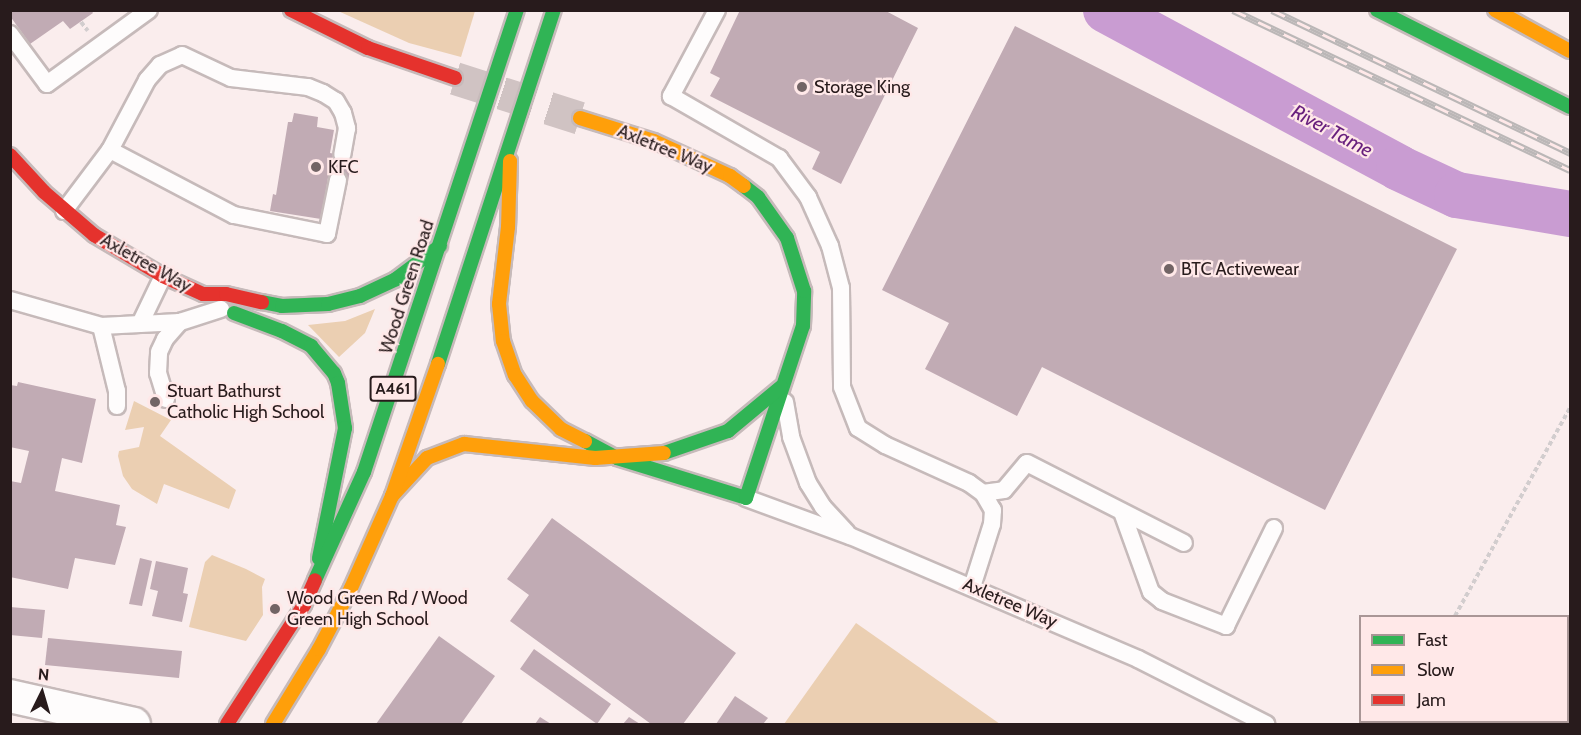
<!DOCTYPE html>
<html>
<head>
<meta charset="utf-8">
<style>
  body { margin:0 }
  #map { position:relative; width:1581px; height:735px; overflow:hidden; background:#faeded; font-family:Cabin,sans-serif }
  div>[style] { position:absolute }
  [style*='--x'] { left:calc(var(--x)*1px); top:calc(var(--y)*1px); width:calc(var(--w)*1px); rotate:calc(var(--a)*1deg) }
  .green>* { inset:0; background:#ebcfb2 }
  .river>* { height:46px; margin:-23px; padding:0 23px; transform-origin:23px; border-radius:23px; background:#c99cd2 }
  .building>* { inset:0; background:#c1abb4 }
  .secondary-tunnel>* { height:33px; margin-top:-16.5px; transform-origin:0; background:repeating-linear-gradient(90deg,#d0c3c3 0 33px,transparent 0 49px) }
  .path>* { height:4px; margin-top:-2px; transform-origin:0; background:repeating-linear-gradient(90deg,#d2cdce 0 4.5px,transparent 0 7.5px) }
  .roads { filter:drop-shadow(2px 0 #c6baba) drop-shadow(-2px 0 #c6baba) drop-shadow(0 2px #c6baba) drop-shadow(0 -2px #c6baba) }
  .lane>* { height:16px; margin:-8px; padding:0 8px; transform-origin:8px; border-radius:8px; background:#fefcfc }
  .street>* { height:32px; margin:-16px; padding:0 16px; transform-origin:16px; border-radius:16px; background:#fefcfc }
  .fast>* { height:14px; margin:-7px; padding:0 7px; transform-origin:7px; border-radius:7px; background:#30b455 }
  .slow>* { height:14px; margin:-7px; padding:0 7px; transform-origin:7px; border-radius:7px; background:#ff9f0a }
  .jam>* { height:14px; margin:-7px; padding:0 7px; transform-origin:7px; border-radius:7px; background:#e5322d }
  .rail>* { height:7px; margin-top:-3.5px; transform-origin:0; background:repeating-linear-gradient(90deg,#ffe8e8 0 14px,#bbb7b7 0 28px); box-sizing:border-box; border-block:2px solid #bbb7b7 }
  .dots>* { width:16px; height:16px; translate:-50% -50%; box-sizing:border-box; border:3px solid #ffe8e8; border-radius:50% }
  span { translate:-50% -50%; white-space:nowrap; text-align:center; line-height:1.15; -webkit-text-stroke:4.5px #ffe8e8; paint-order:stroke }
  .shield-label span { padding:2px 4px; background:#ffe8e8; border:2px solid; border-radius:4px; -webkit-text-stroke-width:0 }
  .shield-label { font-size:16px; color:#281b1c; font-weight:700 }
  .poi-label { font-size:18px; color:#281b1c }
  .left { translate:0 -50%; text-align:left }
  .street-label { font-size:18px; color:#281b1c }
  .water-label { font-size:20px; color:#681f7d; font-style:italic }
  .frame { position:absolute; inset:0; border:12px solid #281b1c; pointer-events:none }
  .legend { position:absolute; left:1359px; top:615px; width:210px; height:108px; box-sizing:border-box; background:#ffe8e8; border:2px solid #a99696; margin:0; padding:8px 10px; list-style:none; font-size:18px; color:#281b1c }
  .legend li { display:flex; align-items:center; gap:12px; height:30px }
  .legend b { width:30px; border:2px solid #a99696 }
  .north { position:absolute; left:12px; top:663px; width:60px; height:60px; -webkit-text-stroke:4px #ffe8e8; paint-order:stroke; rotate:5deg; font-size:16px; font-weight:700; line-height:24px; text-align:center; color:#281b1c }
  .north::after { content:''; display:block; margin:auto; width:21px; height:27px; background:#281b1c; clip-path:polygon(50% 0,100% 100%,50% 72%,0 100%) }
</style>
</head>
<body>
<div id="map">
  <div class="green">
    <div style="clip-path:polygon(338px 11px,475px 11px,461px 57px,409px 43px)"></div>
    <div style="clip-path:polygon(375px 309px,365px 333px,339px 357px,308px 325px,345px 321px)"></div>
    <div style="clip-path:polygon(134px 401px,171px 420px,160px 436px,236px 490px,229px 509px,164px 484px,157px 504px,132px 489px,123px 476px,118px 456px,119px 451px,139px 447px,144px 427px,125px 430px)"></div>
    <div style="clip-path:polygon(212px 555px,246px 569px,265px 579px,262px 587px,263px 615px,246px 641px,189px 627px,205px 562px)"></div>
    <div style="clip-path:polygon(856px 623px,1000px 724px,784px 724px)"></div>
  </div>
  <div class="river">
    <div style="--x:1106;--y:10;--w:333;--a:28.3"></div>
    <div style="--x:1399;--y:168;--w:64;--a:25"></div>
    <div style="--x:1457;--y:195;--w:115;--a:9.5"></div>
  </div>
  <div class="building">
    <div style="clip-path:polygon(10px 10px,91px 10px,93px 13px,70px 29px,63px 21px,30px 44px,10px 16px)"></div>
    <div style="clip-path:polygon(740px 10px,884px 10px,918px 28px,841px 184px,812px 169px,820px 152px,710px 96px,720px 78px,710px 73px)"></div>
    <div style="clip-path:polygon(1015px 26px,1457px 249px,1325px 510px,1042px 367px,1017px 416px,925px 369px,949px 323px,882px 290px)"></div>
    <div style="clip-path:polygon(294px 113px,318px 117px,317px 127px,334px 130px,330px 153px,352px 157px,348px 182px,328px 178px,321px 219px,270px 211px,273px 194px,276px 195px,288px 122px,292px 122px)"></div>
    <div style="clip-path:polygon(18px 382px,96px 399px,82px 463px,62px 458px,55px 491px,120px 505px,116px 525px,126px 527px,115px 565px,75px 558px,68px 589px,10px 577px,10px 481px,21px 483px,29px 451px,10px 447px,10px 385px,17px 386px)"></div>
    <div style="clip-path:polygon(552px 518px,736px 653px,683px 724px,651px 724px,510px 621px,529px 595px,507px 579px)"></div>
    <div style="clip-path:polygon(140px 558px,152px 561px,142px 606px,129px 604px)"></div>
    <div style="clip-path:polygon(156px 561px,188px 568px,183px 593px,188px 594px,182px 622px,152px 616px,158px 591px,150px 589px)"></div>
    <div style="clip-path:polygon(10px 607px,45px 610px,42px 638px,10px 635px)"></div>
    <div style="clip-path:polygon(439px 636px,495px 676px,461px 724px,376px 724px)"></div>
    <div style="clip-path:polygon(48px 638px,182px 651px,179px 678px,45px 665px)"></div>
    <div style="clip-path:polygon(534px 649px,611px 704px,597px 724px,520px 669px)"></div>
    <div style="clip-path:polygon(735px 696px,768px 718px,763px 724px,716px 724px)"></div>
    <div style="clip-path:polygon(540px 717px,551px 724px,535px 724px)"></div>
    <div style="clip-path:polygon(629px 717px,640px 724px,623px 724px)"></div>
  </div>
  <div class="secondary-tunnel">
    <div style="--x:455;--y:78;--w:131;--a:17.7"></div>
  </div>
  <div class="path">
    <div style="--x:81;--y:22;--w:11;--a:52"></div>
    <div style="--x:1455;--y:616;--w:238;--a:-61.1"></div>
    <div style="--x:1395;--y:724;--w:3;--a:-45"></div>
  </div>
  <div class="roads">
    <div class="lane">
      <div style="--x:717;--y:10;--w:98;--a:118.1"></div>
      <div style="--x:671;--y:96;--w:125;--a:29.9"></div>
      <div style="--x:779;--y:158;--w:49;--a:53.4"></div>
      <div style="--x:808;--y:197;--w:54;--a:65.8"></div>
      <div style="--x:830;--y:246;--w:43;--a:75.3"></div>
      <div style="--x:841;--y:288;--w:99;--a:89.4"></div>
      <div style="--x:842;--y:387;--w:44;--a:68.7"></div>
      <div style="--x:858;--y:428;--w:32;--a:32"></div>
      <div style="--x:885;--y:445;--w:92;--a:24.3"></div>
      <div style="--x:969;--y:483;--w:17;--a:36"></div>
      <div style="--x:983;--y:493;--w:20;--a:60"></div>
      <div style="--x:993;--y:510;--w:14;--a:94"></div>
      <div style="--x:992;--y:524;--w:66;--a:107.6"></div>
      <div style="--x:10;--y:34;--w:62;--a:53.5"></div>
      <div style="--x:47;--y:84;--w:126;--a:-36"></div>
      <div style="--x:110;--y:150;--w:140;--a:27.7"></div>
      <div style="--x:234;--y:215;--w:95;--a:11.5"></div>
      <div style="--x:327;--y:234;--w:55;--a:-78.5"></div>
      <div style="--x:64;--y:211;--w:76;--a:-53"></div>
      <div style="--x:110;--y:150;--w:79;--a:-62.1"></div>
      <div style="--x:147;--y:80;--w:20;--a:-49"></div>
      <div style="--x:160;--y:65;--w:24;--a:-24"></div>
      <div style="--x:182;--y:55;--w:54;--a:25.1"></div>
      <div style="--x:231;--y:78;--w:78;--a:6.7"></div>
      <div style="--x:308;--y:87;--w:16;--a:22"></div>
      <div style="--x:323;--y:93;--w:15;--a:32"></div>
      <div style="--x:336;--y:101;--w:14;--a:60"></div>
      <div style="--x:343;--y:113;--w:16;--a:75"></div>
      <div style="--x:347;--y:128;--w:27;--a:100"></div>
      <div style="--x:10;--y:300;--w:95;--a:15.9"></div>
      <div style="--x:101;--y:326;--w:79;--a:-2.9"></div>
      <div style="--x:140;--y:324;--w:53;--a:-64.4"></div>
      <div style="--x:101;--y:326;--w:67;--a:76.2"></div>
      <div style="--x:117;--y:391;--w:15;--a:90"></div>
      <div style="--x:166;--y:399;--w:27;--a:-107"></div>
      <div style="--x:158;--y:373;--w:21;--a:-87"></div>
      <div style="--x:159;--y:352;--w:14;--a:-65"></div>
      <div style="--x:165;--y:339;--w:23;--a:-49"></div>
      <div style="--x:180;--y:322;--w:43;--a:-17.6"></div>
      <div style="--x:785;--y:402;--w:36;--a:80"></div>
      <div style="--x:791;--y:437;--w:49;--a:69.7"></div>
      <div style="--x:808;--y:483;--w:28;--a:58"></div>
      <div style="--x:823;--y:507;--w:35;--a:47"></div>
      <div style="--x:983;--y:493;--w:21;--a:-8"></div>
      <div style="--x:1004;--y:490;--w:35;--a:-50"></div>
      <div style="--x:1027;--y:463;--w:176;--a:27"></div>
      <div style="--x:746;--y:498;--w:111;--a:20.1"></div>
      <div style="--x:850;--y:536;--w:313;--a:23.1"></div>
      <div style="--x:1138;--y:659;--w:144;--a:26.9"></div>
      <div style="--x:1122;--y:512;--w:85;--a:70.1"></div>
      <div style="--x:1151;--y:592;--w:14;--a:39"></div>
      <div style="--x:1162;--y:601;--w:69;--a:21.3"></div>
      <div style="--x:1226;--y:626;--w:109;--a:-63.9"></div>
      <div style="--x:1486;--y:724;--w:3;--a:-45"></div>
    </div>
    <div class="street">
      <div style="--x:10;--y:696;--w:127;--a:12.7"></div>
    </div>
    <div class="fast">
      <div style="--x:1377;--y:10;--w:216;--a:26.7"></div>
      <div style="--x:262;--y:302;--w:20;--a:11"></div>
      <div style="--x:282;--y:306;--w:46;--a:-2.5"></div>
      <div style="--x:328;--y:304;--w:33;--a:-14"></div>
      <div style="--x:360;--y:296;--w:40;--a:-25"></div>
      <div style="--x:396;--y:279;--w:55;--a:-36.9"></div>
      <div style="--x:234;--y:313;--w:51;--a:20.6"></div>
      <div style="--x:282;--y:331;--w:33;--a:27"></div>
      <div style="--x:311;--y:346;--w:35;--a:50"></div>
      <div style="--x:334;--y:373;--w:11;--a:68"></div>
      <div style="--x:338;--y:383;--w:46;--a:81.2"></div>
      <div style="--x:345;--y:428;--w:133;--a:101.3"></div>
      <div style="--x:438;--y:364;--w:373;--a:-71.9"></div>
      <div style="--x:585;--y:441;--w:36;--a:28"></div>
      <div style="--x:617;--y:458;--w:135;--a:17.2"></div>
      <div style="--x:746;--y:498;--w:181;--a:-71.7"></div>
      <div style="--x:803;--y:326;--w:35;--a:-88"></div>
      <div style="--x:804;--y:291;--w:56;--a:-107.8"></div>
      <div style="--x:787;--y:238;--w:50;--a:-125.3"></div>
      <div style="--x:758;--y:197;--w:18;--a:-142"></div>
      <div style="--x:664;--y:453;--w:68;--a:-19"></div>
      <div style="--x:728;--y:431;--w:69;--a:-39.7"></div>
      <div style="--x:315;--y:580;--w:119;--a:-65.6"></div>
      <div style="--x:364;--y:472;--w:487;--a:-71.7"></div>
    </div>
    <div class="slow">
      <div style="--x:1495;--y:10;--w:85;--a:28.7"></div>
      <div style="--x:580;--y:118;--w:77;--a:17.3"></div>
      <div style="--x:654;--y:141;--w:84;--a:24.7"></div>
      <div style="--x:730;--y:176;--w:17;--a:36"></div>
      <div style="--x:510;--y:161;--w:66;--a:91.7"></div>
      <div style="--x:508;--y:227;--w:78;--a:96.7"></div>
      <div style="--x:499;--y:304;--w:37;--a:84"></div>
      <div style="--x:503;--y:341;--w:36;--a:71"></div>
      <div style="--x:515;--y:375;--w:31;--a:57"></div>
      <div style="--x:532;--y:401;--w:40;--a:44"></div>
      <div style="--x:561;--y:429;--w:27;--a:27"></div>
      <div style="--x:392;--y:496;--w:52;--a:-47.4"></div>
      <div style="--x:427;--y:458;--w:40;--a:-21"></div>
      <div style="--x:464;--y:444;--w:132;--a:6.1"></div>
      <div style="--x:595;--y:458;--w:69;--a:-4.1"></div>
      <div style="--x:273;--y:724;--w:88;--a:-58.5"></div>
      <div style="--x:319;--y:649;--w:69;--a:-62.3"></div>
      <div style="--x:351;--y:588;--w:101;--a:-66"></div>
      <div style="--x:392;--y:496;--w:140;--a:-70.8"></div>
    </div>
    <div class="jam">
      <div style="--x:291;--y:10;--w:86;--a:26.3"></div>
      <div style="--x:368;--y:48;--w:92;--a:19"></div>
      <div style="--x:10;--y:155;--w:50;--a:47.4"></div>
      <div style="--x:44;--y:192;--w:66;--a:40.7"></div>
      <div style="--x:94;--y:235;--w:80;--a:30.7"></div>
      <div style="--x:163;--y:276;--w:44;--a:24.2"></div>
      <div style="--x:203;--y:294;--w:23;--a:0"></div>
      <div style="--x:226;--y:294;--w:37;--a:13"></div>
      <div style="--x:227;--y:724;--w:142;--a:-57.1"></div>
      <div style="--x:304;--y:605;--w:27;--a:-66"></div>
    </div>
  </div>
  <div class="rail">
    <div style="--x:1233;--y:10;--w:373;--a:25.4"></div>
    <div style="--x:1272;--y:10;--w:331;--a:25.6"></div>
  </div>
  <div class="dots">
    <div style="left:802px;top:87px;background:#726465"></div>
    <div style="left:316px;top:167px;background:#726465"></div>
    <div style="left:1169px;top:269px;background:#726465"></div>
    <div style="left:155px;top:402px;background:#726465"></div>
    <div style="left:275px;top:609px;background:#726465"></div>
  </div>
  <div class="shield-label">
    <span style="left:393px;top:389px">A461</span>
  </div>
  <div class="poi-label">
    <span class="left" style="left:814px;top:87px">Storage King</span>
    <span class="left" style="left:328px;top:167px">KFC</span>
    <span class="left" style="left:1181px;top:269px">BTC Activewear</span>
    <span class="left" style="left:167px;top:402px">Stuart Bathurst<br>Catholic High School</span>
    <span class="left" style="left:287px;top:609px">Wood Green Rd / Wood<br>Green High School</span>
  </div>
  <div class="street-label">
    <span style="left:665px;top:149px;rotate:22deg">Axletree Way</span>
    <span style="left:146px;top:263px;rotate:29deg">Axletree Way</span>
    <span style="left:407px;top:287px;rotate:-72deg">Wood Green Road</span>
    <span style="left:1010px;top:603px;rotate:23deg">Axletree Way</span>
  </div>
  <div class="water-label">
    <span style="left:1332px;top:131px;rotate:28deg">River Tame</span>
  </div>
  <div class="frame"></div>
  <ul class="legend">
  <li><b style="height:8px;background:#30b455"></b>Fast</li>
  <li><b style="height:8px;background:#ff9f0a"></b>Slow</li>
  <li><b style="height:8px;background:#e5322d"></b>Jam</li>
  </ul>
  <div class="north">N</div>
</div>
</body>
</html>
